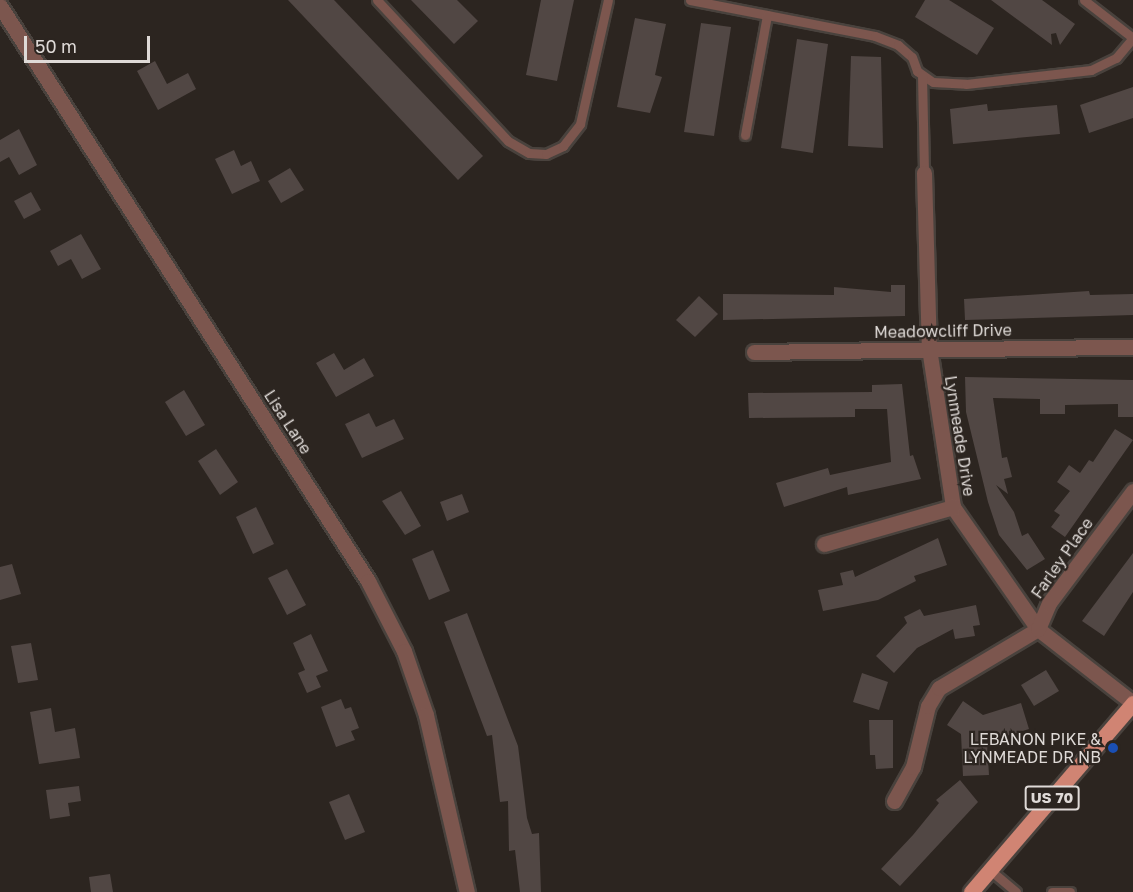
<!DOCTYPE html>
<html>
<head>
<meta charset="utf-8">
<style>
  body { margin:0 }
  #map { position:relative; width:1133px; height:892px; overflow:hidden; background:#2c2520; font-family:"Golos Text",sans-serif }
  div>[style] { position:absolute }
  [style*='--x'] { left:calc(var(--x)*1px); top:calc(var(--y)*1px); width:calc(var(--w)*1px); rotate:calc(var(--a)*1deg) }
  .building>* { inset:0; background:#514744 }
  .roads { filter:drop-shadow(2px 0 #49423d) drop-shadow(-2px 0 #49423d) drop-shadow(0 2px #49423d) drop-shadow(0 -2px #49423d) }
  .service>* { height:9px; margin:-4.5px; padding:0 4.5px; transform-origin:4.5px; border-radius:4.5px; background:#7c564e }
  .minor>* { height:15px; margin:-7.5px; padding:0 7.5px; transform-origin:7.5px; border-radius:7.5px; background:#7c564e }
  .primary>* { height:15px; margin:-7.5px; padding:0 7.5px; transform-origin:7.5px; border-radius:7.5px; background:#d08473 }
  .dots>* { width:16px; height:16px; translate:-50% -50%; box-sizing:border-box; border:3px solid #2c2520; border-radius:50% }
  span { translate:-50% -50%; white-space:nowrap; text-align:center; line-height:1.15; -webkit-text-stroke:4.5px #2c2520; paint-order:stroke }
  .shield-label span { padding:2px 4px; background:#2c2520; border:2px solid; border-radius:4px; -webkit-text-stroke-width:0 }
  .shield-label { font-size:15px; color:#dfdad7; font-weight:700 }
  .street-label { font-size:16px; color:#dfdad7 }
  .poi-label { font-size:16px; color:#dfdad7 }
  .right { translate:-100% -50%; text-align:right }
  .scale { position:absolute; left:24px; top:36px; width:126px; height:27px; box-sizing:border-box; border:3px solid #dfdad7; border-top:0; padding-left:8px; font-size:18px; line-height:21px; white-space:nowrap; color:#dfdad7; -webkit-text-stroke:4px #2c2520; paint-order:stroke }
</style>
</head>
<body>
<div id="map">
  <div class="building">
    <div style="clip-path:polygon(288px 0,334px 0,483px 156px,458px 180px)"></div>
    <div style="clip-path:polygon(411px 0,457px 0,478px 21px,454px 44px)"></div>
    <div style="clip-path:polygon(541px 0,574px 0,557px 81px,526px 75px)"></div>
    <div style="clip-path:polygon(925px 0,949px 0,994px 28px,977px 55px,915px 17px)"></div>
    <div style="clip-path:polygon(991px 0,1042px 0,1075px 24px,1060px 45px,1056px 33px,1051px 34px,1052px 45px)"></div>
    <div style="clip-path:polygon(635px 18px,666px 24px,655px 75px,662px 77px,650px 113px,617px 107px)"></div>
    <div style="clip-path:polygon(701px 23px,731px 27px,714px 136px,684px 132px)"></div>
    <div style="clip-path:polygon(797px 39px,828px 44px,813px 153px,781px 148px)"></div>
    <div style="clip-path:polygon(851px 56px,881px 57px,883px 148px,848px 146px)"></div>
    <div style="clip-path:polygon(155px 61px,167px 84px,188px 73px,196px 89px,158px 110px,137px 71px)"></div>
    <div style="clip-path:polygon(1133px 87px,1133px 118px,1089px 133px,1080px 105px)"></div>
    <div style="clip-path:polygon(987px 104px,988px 111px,1057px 105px,1060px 134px,953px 144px,950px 109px)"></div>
    <div style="clip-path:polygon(19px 129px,37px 165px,19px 175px,9px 157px,0 162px,0 140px)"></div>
    <div style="clip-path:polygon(234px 150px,241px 166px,251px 161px,260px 181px,232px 194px,215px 159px)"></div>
    <div style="clip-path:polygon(290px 168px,304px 190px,281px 203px,268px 181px)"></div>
    <div style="clip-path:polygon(31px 192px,41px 210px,24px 219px,14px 201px)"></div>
    <div style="clip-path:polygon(81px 234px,101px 269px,82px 279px,71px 259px,58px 266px,50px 251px)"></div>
    <div style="clip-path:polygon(891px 285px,905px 285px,905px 316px,723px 320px,723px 294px,834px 295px,834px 287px,891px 292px)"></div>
    <div style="clip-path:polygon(1089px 291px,1090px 295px,1133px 294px,1133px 315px,965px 320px,964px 299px)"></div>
    <div style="clip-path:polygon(699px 296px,718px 314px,695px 337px,676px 320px)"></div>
    <div style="clip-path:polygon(334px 353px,344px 370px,364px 358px,374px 376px,336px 397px,316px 363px)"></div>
    <div style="clip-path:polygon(965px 377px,1133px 380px,1133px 417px,1118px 417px,1118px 404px,1065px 405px,1065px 414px,1040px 414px,1040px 399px,993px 398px,1002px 458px,1007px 457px,1012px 477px,1004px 479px,1008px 494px,996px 485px,1014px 512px,1022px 536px,1028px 533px,1045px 559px,1027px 570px,999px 535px,988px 502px,966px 412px)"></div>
    <div style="clip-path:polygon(902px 384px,910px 456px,913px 455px,921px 479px,848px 495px,847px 487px,784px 507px,776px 483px,828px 468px,830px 475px,891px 462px,887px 409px,855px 409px,855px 417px,749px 418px,748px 393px,872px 392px,872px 385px)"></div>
    <div style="clip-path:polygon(184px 390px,205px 425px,186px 436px,165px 402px)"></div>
    <div style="clip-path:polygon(369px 413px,376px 427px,394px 419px,404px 439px,362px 458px,345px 424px)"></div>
    <div style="clip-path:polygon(1115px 429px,1133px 440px,1065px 537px,1051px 527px,1060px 515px,1054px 511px,1070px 491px,1057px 482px,1069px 465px,1080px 473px,1089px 460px,1093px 462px)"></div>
    <div style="clip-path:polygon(216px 449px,238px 482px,220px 495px,198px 461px)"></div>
    <div style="clip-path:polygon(401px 491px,421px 526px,405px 535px,382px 501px)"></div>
    <div style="clip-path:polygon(462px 494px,469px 512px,447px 521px,440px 502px)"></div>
    <div style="clip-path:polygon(256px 507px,274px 544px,253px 554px,236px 517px)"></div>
    <div style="clip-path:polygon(938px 538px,947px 565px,914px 576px,916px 581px,878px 600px,823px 611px,818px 590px,843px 585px,840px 573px,853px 570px,855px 577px)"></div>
    <div style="clip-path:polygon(433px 550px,450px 591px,429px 600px,412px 559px)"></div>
    <div style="clip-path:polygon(1133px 553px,1133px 592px,1104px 636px,1082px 621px)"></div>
    <div style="clip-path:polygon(12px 564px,21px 594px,0 600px,0 567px)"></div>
    <div style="clip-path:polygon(287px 569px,306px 605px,287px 615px,268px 578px)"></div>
    <div style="clip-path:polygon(976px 605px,980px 625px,973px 626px,975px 636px,955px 639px,953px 629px,917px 648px,894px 673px,876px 656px,907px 623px,904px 617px,920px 609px,924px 616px)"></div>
    <div style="clip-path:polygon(467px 613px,518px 746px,527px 818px,532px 834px,539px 833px,541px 892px,520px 892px,515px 850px,509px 851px,508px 801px,500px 802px,492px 735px,487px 736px,444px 622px)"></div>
    <div style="clip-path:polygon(311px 634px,328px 671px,316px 676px,321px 687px,307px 693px,298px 673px,305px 670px,293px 643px)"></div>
    <div style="clip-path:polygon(31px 643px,38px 680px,18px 683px,11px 646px)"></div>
    <div style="clip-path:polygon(1046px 670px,1059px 691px,1034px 706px,1021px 685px)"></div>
    <div style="clip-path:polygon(862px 673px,888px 682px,879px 710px,853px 702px)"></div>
    <div style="clip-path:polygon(341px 699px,345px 709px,351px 707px,359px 728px,351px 731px,355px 740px,336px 747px,321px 707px)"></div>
    <div style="clip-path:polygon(963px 701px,983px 715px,1021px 703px,1029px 729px,987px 742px,989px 775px,963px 776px,961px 734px,947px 725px)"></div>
    <div style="clip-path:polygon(51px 708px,55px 732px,75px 728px,80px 758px,39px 764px,30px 712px)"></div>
    <div style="clip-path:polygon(869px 720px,893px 720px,893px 768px,876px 769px,875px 755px,870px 755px)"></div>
    <div style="clip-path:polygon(960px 780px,978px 802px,900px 886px,881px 869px,913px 835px,939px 803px,936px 800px)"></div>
    <div style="clip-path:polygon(79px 786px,81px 801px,68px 803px,70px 816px,50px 819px,46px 790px)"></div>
    <div style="clip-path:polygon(349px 794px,365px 832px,345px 840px,329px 802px)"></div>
    <div style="clip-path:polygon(110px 874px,113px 892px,91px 892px,89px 877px)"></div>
  </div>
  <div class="roads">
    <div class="service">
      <div style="--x:377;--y:0;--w:192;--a:47.1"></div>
      <div style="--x:508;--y:141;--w:24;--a:30"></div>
      <div style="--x:529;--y:153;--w:17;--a:3"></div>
      <div style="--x:546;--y:154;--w:19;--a:-25"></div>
      <div style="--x:563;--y:146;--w:28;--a:-52"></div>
      <div style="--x:580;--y:124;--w:127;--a:-77.3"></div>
      <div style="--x:690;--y:0;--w:188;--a:11"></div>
      <div style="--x:875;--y:36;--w:25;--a:21"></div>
      <div style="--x:898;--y:45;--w:18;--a:41"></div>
      <div style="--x:912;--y:57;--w:15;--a:70"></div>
      <div style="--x:917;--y:71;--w:19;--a:35"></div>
      <div style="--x:933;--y:82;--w:33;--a:3"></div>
      <div style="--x:966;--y:84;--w:126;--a:-6.4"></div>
      <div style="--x:1091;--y:70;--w:28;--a:-26"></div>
      <div style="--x:1116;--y:58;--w:26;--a:-50"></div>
      <div style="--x:1084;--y:0;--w:62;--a:37.8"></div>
      <div style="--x:922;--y:75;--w:98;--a:88.8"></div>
      <div style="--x:745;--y:135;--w:122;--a:-79.6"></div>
      <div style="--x:990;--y:870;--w:34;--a:40"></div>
      <div style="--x:1052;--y:892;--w:18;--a:0"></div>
    </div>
    <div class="minor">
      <div style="--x:0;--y:6;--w:683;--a:57.38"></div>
      <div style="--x:368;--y:581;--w:79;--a:62.8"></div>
      <div style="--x:404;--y:651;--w:68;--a:71"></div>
      <div style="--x:426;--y:715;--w:182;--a:77"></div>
      <div style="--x:924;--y:173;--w:175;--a:88.4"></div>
      <div style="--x:929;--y:348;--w:161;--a:81.4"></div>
      <div style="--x:953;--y:507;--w:149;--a:55.1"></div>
      <div style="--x:1038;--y:629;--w:120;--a:37.9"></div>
      <div style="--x:754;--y:352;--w:379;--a:-0.8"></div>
      <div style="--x:824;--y:544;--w:134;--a:-16"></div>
      <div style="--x:894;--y:801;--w:39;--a:-61"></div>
      <div style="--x:913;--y:767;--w:63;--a:-76.2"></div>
      <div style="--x:928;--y:706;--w:21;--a:-59"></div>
      <div style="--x:939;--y:688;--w:115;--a:-30.8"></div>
      <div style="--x:1038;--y:629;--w:28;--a:-67"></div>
      <div style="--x:1049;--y:603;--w:140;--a:-53.1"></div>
    </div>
    <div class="primary">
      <div style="--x:971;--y:892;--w:249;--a:-49.4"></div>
    </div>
  </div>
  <div class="dots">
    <div style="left:1113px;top:748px;background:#1a4fb4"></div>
  </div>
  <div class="shield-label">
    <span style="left:1052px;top:798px">US 70</span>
  </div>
  <div class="street-label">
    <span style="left:943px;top:331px;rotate:-1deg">Meadowcliff Drive</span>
    <span style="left:288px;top:422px;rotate:57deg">Lisa Lane</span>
    <span style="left:960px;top:436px;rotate:81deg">Lynmeade Drive</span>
    <span style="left:1062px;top:558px;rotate:-55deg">Farley Place</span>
  </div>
  <div class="poi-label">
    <span class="right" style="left:1101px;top:748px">LEBANON PIKE &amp;<br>LYNMEADE DR NB</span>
  </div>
  <div class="scale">50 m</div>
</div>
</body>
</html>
